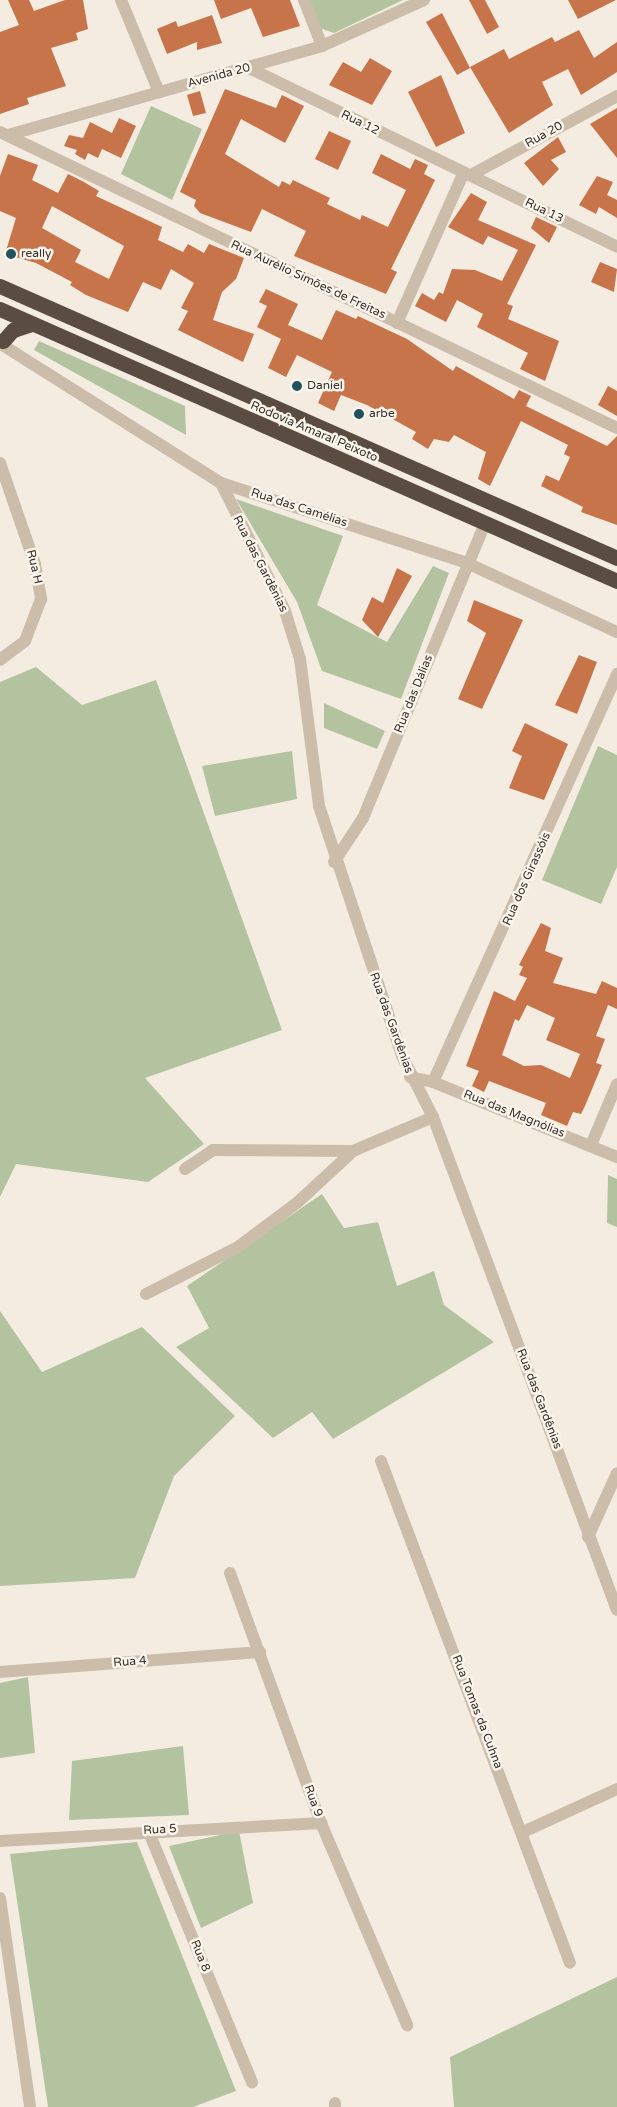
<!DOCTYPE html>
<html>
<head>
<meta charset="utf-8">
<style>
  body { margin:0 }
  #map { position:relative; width:617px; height:2107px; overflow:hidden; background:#f4ece0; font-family:"Varela Round",sans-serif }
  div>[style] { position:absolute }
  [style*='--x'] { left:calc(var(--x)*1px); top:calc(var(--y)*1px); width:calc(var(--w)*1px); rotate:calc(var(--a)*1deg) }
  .green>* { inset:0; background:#b4c39f }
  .building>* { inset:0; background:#c8744a }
  .minor>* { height:12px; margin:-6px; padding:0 6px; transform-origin:6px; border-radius:6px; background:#ccbdab }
  .highway>* { height:15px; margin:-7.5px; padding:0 7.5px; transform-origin:7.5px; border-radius:7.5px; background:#5b4c41 }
  .dots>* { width:14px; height:14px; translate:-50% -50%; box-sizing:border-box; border:2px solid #fbf6ed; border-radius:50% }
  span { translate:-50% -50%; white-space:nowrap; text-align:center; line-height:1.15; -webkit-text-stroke:5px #fbf6ed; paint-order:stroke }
  .street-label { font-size:12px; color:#3a312a }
  .poi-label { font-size:12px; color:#3a312a }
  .left { translate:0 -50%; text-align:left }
</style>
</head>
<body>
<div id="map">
  <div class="green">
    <div style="clip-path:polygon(308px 0,403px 0,334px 33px,319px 28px)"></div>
    <div style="clip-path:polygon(151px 106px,202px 129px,172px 200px,121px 174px)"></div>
    <div style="clip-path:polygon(39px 341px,185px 406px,186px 435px,34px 350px)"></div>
    <div style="clip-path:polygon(236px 499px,343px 536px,317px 605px,387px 642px,433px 566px,449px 573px,401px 699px,322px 671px,297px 602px)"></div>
    <div style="clip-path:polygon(36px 667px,82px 705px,156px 680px,282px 1030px,145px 1078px,204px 1144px,148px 1182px,16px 1164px,0 1197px,0 682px)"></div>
    <div style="clip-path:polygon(324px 703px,385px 731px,377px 749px,324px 728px)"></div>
    <div style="clip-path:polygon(598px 746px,617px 755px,617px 867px,601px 904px,542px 880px)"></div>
    <div style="clip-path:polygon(292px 751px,297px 799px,215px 816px,202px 766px)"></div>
    <div style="clip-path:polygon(608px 1175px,617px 1179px,617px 1227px,607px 1223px)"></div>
    <div style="clip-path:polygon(322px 1194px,344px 1228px,378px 1222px,397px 1286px,434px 1271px,444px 1305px,494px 1342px,333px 1439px,312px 1412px,273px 1438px,176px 1347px,209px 1328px,187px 1286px)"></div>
    <div style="clip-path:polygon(0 1311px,42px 1372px,142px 1327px,235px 1416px,174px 1476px,135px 1578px,0 1586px)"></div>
    <div style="clip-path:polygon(28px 1677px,35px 1753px,0 1758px,0 1683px)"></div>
    <div style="clip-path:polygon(183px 1746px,189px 1815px,69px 1820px,72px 1761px)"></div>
    <div style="clip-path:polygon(239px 1831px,253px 1903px,201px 1928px,169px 1846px)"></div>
    <div style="clip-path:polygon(137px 1842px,236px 2091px,193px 2107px,48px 2107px,10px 1854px)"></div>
    <div style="clip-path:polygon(617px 1977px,617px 2107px,454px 2107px,450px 2057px)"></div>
  </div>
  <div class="building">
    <div style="clip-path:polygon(8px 0,29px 0,34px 11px,65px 0,83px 0,88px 29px,76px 33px,78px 40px,51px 48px,66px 86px,27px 98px,29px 104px,0 114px,0 32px,19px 25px)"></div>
    <div style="clip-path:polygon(214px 0,290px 0,300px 26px,263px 37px,251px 8px,221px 19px)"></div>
    <div style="clip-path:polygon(469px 0,485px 0,499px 27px,487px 34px)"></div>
    <div style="clip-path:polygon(568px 0,616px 0,578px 19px)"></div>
    <div style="clip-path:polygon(442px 13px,470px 68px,457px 75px,426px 22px)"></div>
    <div style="clip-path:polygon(212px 15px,222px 43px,197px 50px,197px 42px,167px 54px,157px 29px,176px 21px,178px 27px)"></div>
    <div style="clip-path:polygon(579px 30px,594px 58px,617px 42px,617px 72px,581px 95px,568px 69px,542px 82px,553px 105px,509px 133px,470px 67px,504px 49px,509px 59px,552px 37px,555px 42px)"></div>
    <div style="clip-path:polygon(370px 58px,392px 71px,372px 105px,329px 85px,343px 62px,361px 72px)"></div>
    <div style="clip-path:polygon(441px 75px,465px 133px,436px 147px,408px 92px)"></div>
    <div style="clip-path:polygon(225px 89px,276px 108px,282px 95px,304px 106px,285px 143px,241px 119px,225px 154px,279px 187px,282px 181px,290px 185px,293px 180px,330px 198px,327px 204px,360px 220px,362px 215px,388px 227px,406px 190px,372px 173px,381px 154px,410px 169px,415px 159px,428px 165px,424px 174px,435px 180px,391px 269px,397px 272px,386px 294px,294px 256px,306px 231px,262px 209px,251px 232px,200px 213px,194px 206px,196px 200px,180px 192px)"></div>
    <div style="clip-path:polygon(200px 91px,206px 113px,193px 116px,187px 95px)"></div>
    <div style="clip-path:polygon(617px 108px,617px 158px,590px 124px)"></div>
    <div style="clip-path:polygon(119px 118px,136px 126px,121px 158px,102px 149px,98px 158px,88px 153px,85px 160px,75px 154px,77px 150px,64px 146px,69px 135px,83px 138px,90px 122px,112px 133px)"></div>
    <div style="clip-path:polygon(329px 131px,351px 141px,338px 170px,315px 159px)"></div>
    <div style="clip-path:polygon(558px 137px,566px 152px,551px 160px,559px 169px,543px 186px,524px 163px)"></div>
    <div style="clip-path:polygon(evenodd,8px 154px,38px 165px,32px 180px,58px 193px,68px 174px,84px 182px,99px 191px,96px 196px,162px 227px,158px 240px,183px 252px,188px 244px,204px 253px,209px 244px,244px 258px,236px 279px,222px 292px,213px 320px,254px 334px,243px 362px,178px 330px,188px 311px,181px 308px,194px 283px,171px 269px,161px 290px,143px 282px,128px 312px,86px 295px,70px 285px,72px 282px,36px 263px,5px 254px,16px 218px,0 211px,0 176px,8px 154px,52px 206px,124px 246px,109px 279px,75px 262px,81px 250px,42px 228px,52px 206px)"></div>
    <div style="clip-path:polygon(597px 176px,613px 182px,607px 195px,617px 200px,617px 218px,599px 207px,596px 214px,579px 205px)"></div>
    <div style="clip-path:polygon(471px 193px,487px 202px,478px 220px,536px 245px,507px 304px,513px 306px,508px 319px,559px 341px,545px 381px,520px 369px,528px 353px,477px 327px,483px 314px,457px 300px,446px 322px,415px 306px,422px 293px,434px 300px,439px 292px,443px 294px,452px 269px,475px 270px,502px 281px,518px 250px,488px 236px,483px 245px,448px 227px)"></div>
    <div style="clip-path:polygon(536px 217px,557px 227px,549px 243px,531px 228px)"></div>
    <div style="clip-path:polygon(600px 262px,617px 269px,614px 292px,591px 282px)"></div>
    <div style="clip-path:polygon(266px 289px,298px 304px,288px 325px,322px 340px,336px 310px,356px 319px,358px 316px,407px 339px,453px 371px,456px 366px,514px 399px,519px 390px,531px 396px,526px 406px,607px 446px,617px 436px,617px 525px,581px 512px,583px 507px,541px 486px,546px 475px,559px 481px,570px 457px,564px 454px,568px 445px,521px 421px,490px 486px,478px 479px,486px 452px,454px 435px,449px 442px,434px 439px,428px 449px,412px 439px,416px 432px,367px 405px,341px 395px,334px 411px,318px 403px,332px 372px,297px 355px,286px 377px,268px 368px,281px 339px,257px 327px,267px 306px,259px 302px)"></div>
    <div style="clip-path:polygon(608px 386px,617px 391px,617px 416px,598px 405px)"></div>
    <div style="clip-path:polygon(397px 568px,412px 576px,378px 637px,362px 620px,372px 597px,383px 603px)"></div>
    <div style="clip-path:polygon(474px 600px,523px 620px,482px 709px,458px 699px,486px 633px,467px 621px)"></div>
    <div style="clip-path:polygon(579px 655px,597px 662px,577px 714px,555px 705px)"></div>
    <div style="clip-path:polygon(525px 723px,568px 744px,544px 800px,509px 788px,522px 756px,512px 751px)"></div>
    <div style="clip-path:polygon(evenodd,541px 923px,551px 928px,545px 951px,563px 958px,553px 983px,596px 994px,602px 981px,617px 988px,617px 1009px,608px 1005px,596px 1036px,605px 1039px,596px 1063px,602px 1065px,585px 1106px,581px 1114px,573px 1112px,567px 1126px,541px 1115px,546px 1103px,489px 1081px,484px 1092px,472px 1086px,479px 1071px,466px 1066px,494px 991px,515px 1001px,527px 978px,519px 975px,523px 967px,519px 965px,541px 923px,527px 1005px,555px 1018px,546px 1040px,580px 1054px,570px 1078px,541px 1065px,524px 1066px,502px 1055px,515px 1019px,519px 1021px,527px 1005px)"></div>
  </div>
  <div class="minor">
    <div style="--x:121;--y:0;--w:100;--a:67.6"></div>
    <div style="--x:304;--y:0;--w:49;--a:68.6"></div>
    <div style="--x:249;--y:68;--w:409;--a:25.9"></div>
    <div style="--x:0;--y:132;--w:684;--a:25.63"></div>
    <div style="--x:8;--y:135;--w:326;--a:-15.8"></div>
    <div style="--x:322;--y:46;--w:112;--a:-24.3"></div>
    <div style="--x:471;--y:175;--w:166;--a:-28.4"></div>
    <div style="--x:397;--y:323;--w:163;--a:-66.1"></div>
    <div style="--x:1;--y:344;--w:260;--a:32.3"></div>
    <div style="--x:221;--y:483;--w:259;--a:18"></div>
    <div style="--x:467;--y:563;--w:165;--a:24.7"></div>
    <div style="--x:0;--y:463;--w:107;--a:70.9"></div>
    <div style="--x:35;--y:564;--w:36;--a:80"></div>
    <div style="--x:41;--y:599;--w:45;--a:110.9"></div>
    <div style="--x:25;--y:641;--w:31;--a:143"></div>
    <div style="--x:221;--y:483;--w:143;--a:63.4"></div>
    <div style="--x:285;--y:611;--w:50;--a:72.6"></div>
    <div style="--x:300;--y:659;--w:148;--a:82.6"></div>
    <div style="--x:319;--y:806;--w:263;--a:71.6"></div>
    <div style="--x:402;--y:1056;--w:68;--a:63.1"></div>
    <div style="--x:433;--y:1117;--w:526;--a:69.53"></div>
    <div style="--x:334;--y:862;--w:53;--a:-56.6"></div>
    <div style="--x:363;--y:818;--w:319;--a:-67.5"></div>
    <div style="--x:410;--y:1077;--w:24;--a:12"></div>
    <div style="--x:433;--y:1082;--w:199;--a:22.2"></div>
    <div style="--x:433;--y:1082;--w:448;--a:-65.7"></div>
    <div style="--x:591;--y:1145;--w:66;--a:-66.9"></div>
    <div style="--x:185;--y:1169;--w:34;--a:-34"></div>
    <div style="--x:213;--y:1150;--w:140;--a:0.4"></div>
    <div style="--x:146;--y:1294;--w:103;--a:-27.1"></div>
    <div style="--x:238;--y:1247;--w:75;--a:-36.9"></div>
    <div style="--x:298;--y:1202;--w:75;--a:-42.8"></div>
    <div style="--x:353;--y:1151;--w:87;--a:-23"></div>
    <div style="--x:381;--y:1461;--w:536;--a:69.37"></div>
    <div style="--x:588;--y:1537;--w:70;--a:-65.6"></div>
    <div style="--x:230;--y:1573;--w:266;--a:70"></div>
    <div style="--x:321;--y:1823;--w:220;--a:66.9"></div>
    <div style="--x:0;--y:1672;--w:261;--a:-4.4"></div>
    <div style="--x:148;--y:1830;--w:273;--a:67.6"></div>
    <div style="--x:523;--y:1832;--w:103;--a:-24.6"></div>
    <div style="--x:0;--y:1841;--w:322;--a:-3.2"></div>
    <div style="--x:0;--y:1898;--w:211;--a:81.8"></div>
    <div style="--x:335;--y:2103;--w:4;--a:90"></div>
  </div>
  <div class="highway">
    <div style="--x:0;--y:286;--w:674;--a:23.79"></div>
    <div style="--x:0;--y:309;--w:674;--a:23.79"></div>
    <div style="--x:3;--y:341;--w:15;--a:-48"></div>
    <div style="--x:13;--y:330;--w:20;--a:-18"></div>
  </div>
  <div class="dots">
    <div style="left:11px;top:254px;background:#1f535d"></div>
    <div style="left:297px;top:386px;background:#1f535d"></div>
    <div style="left:359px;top:414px;background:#1f535d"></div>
  </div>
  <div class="street-label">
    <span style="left:219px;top:76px;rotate:-15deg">Avenida 20</span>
    <span style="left:360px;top:123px;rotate:26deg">Rua 12</span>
    <span style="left:544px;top:135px;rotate:-29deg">Rua 20</span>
    <span style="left:544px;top:211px;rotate:26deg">Rua 13</span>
    <span style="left:308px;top:280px;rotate:25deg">Rua Aurélio Simões de Freitas</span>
    <span style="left:314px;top:432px;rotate:23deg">Rodovia Amaral Peixoto</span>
    <span style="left:299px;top:508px;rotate:18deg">Rua das Camélias</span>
    <span style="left:260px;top:564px;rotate:63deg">Rua das Gardênias</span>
    <span style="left:34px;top:567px;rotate:77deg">Rua H</span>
    <span style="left:414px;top:694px;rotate:-68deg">Rua das Dálias</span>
    <span style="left:527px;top:879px;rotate:-66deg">Rua dos Girassóis</span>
    <span style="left:391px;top:1023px;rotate:70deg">Rua das Gardênias</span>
    <span style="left:514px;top:1114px;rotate:22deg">Rua das Magnólias</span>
    <span style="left:539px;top:1399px;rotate:69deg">Rua das Gardênias</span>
    <span style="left:130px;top:1662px;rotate:-4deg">Rua 4</span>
    <span style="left:477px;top:1712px;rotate:69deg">Rua Tomas da Cuhna</span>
    <span style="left:313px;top:1801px;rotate:70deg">Rua 9</span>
    <span style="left:160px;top:1830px;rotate:-3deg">Rua 5</span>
    <span style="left:200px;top:1956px;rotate:68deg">Rua 8</span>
  </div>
  <div class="poi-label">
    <span class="left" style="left:21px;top:254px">really</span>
    <span class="left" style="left:307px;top:386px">Daniel</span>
    <span class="left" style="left:369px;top:414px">arbe</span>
  </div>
</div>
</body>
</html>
